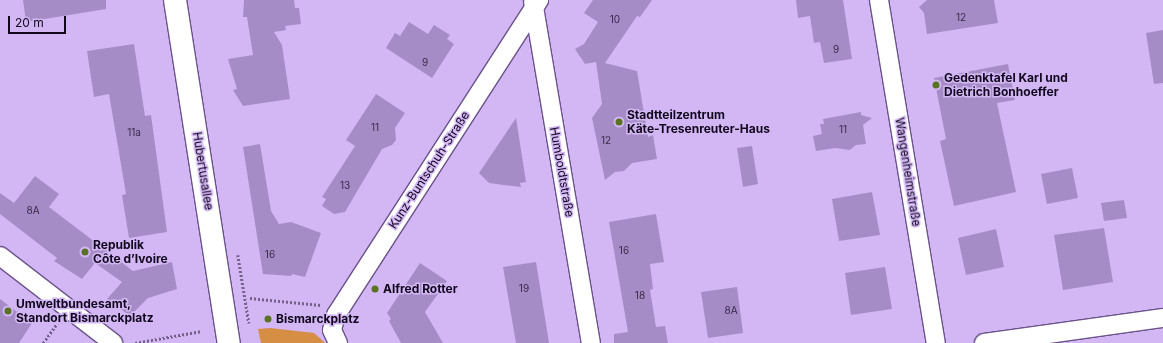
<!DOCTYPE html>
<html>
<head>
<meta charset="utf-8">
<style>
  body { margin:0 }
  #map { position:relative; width:1163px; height:343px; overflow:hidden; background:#d2b7f4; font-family:Inter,sans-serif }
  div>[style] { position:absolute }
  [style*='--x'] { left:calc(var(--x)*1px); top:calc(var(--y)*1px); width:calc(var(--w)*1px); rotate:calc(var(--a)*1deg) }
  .green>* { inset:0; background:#d58e44 }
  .building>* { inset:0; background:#a68cc7 }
  .path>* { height:2.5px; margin-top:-1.25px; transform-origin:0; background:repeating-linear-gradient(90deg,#74618a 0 2px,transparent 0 4px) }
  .roads { filter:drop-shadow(1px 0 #6b5289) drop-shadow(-1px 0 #6b5289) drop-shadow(0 1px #6b5289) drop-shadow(0 -1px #6b5289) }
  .street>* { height:18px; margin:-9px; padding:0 9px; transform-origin:9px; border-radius:9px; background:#fff }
  .secondary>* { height:22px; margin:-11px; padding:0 11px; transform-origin:11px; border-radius:11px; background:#fff }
  .dots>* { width:11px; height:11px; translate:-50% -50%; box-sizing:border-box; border:2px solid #d2b7f4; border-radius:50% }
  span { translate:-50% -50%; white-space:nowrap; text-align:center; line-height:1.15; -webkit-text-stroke:3px #d2b7f4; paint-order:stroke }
  .number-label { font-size:10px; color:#372948 }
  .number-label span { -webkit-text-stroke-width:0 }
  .poi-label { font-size:12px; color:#12081d; font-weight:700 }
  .left { translate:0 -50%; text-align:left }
  .street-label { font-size:12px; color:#12081d }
  .scale { position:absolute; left:8px; top:16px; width:58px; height:18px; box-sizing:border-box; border:2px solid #12081d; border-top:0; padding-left:5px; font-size:12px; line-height:14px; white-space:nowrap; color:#12081d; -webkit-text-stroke:3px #d2b7f4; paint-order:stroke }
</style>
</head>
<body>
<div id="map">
  <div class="green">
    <div style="clip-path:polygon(270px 328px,314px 333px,325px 343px,261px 343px,258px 329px)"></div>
  </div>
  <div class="building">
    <div style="clip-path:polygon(23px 0,106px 0,106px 9px,26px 22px)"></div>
    <div style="clip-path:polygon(244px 0,294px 0,295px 8px,299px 8px,301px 24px,285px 26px,286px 30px,274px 32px,282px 45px,290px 99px,243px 106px,233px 90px,237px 89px,228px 59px,253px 55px,247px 17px,243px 17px)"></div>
    <div style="clip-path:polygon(593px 0,652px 0,640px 17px,637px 16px,605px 63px,637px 71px,648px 137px,653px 135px,657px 159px,632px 163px,624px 171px,615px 172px,605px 180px,592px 118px,602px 104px,596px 62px,585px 64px,575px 49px,584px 44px,598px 22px,584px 13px)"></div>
    <div style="clip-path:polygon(796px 0,843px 0,852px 59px,824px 63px,820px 42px,814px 43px,810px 16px,798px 18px)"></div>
    <div style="clip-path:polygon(927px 0,994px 0,998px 23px,927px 34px,924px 13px,919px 7px)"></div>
    <div style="clip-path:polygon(409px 22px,428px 34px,434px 25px,450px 35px,447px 39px,454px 44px,432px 78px,386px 48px,395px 33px,400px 36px)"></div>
    <div style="clip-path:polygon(1163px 30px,1163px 83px,1154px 84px,1146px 33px)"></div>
    <div style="clip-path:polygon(134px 44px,145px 116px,151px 115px,167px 232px,129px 238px,122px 195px,126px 194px,109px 94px,94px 97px,87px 51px)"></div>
    <div style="clip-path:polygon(1008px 64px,1015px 100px,997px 103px,1016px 192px,954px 206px,940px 141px,946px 139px,934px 78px)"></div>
    <div style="clip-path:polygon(376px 94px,405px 113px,395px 128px,396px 140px,392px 145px,382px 149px,345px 212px,334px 214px,322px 206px,326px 199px,322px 197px,355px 146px,346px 140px)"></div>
    <div style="clip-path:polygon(861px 112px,861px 115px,872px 118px,863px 125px,866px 144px,856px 145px,850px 150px,835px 148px,816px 151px,813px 136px,822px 134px,820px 124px,824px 124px,823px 119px)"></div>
    <div style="clip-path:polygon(516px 118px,526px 182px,520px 183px,521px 187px,489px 183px,479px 173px)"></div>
    <div style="clip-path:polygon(260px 144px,271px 211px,279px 224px,291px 222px,321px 233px,305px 277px,292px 274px,291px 276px,263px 274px,243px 147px)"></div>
    <div style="clip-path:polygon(752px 146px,758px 184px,743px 187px,737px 148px)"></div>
    <div style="clip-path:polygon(1072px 168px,1078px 198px,1047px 204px,1041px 174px)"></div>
    <div style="clip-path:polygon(35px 176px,59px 194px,49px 207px,133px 271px,172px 262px,177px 289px,148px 298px,130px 316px,107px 299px,122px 282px,95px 263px,82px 279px,54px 261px,57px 258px,0 214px,0 193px,14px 203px)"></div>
    <div style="clip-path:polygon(872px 192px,880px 235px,839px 241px,832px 199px)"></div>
    <div style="clip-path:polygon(1124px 200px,1127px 218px,1104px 221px,1101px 203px)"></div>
    <div style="clip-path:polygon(656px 214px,664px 262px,650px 264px,653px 289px,650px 290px,656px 327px,665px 326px,668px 343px,614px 343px,614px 334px,628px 332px,609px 222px)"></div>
    <div style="clip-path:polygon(1104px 228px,1113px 282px,1063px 290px,1054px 235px)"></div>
    <div style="clip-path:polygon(996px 229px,1004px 267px,966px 275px,958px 238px)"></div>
    <div style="clip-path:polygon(536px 262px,549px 343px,516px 343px,503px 267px)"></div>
    <div style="clip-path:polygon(420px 263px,447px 281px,425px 312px,443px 343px,401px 343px,389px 321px,391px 319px,387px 313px)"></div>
    <div style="clip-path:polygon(885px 267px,892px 309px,851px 315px,845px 273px)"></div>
    <div style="clip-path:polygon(737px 287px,743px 333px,708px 338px,701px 292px)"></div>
    <div style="clip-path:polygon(0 299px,32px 323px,19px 343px,0 343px)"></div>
  </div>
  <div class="path">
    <div style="--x:238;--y:255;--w:69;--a:80.8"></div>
    <div style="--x:250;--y:298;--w:71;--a:5.6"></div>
    <div style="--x:43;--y:343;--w:24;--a:-54"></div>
    <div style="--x:135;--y:343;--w:68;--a:-10.2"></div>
  </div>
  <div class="roads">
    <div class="street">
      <div style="--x:879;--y:0;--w:348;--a:80.6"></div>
      <div style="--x:533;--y:1;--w:347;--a:80.4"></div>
      <div style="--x:0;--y:256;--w:143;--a:37.6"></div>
      <div style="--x:338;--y:343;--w:14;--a:-115"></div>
      <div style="--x:332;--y:330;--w:16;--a:-75"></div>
      <div style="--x:336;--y:315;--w:375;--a:-57.2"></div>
      <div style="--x:984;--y:343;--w:181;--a:-8"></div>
    </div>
    <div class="secondary">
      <div style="--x:175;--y:0;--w:347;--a:81.1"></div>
    </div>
  </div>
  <div class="dots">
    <div style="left:936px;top:85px;background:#5a7223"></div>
    <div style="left:619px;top:122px;background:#5a7223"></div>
    <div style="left:85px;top:252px;background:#5a7223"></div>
    <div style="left:375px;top:289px;background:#5a7223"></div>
    <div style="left:8px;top:311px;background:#5a7223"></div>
    <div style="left:268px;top:319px;background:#5a7223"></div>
  </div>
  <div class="number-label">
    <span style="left:961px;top:18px">12</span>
    <span style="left:615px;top:20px">10</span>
    <span style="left:836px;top:50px">9</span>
    <span style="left:425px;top:63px">9</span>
    <span style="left:375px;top:128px">11</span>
    <span style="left:843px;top:130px">11</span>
    <span style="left:134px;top:133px">11a</span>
    <span style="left:606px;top:141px">12</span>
    <span style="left:345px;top:186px">13</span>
    <span style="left:33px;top:211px">8A</span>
    <span style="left:624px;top:251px">16</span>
    <span style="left:270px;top:255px">16</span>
    <span style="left:524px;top:289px">19</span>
    <span style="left:640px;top:296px">18</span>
    <span style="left:731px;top:311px">8A</span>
  </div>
  <div class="poi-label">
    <span class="left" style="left:944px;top:85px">Gedenktafel Karl und<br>Dietrich Bonhoeffer</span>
    <span class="left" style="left:627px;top:122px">Stadtteilzentrum<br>Käte-Tresenreuter-Haus</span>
    <span class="left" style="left:93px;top:252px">Republik<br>Côte d’Ivoire</span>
    <span class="left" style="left:383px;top:289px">Alfred Rotter</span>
    <span class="left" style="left:16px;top:311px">Umweltbundesamt,<br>Standort Bismarckplatz</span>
    <span class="left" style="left:276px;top:319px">Bismarckplatz</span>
  </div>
  <div class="street-label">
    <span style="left:429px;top:170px;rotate:-57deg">Kunz-Buntschuh-Straße</span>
    <span style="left:203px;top:171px;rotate:81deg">Hubertusallee</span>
    <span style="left:562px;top:172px;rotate:80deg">Humboldtstraße</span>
    <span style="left:908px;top:172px;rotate:81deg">Wangenheimstraße</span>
  </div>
  <div class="scale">20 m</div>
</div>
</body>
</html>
